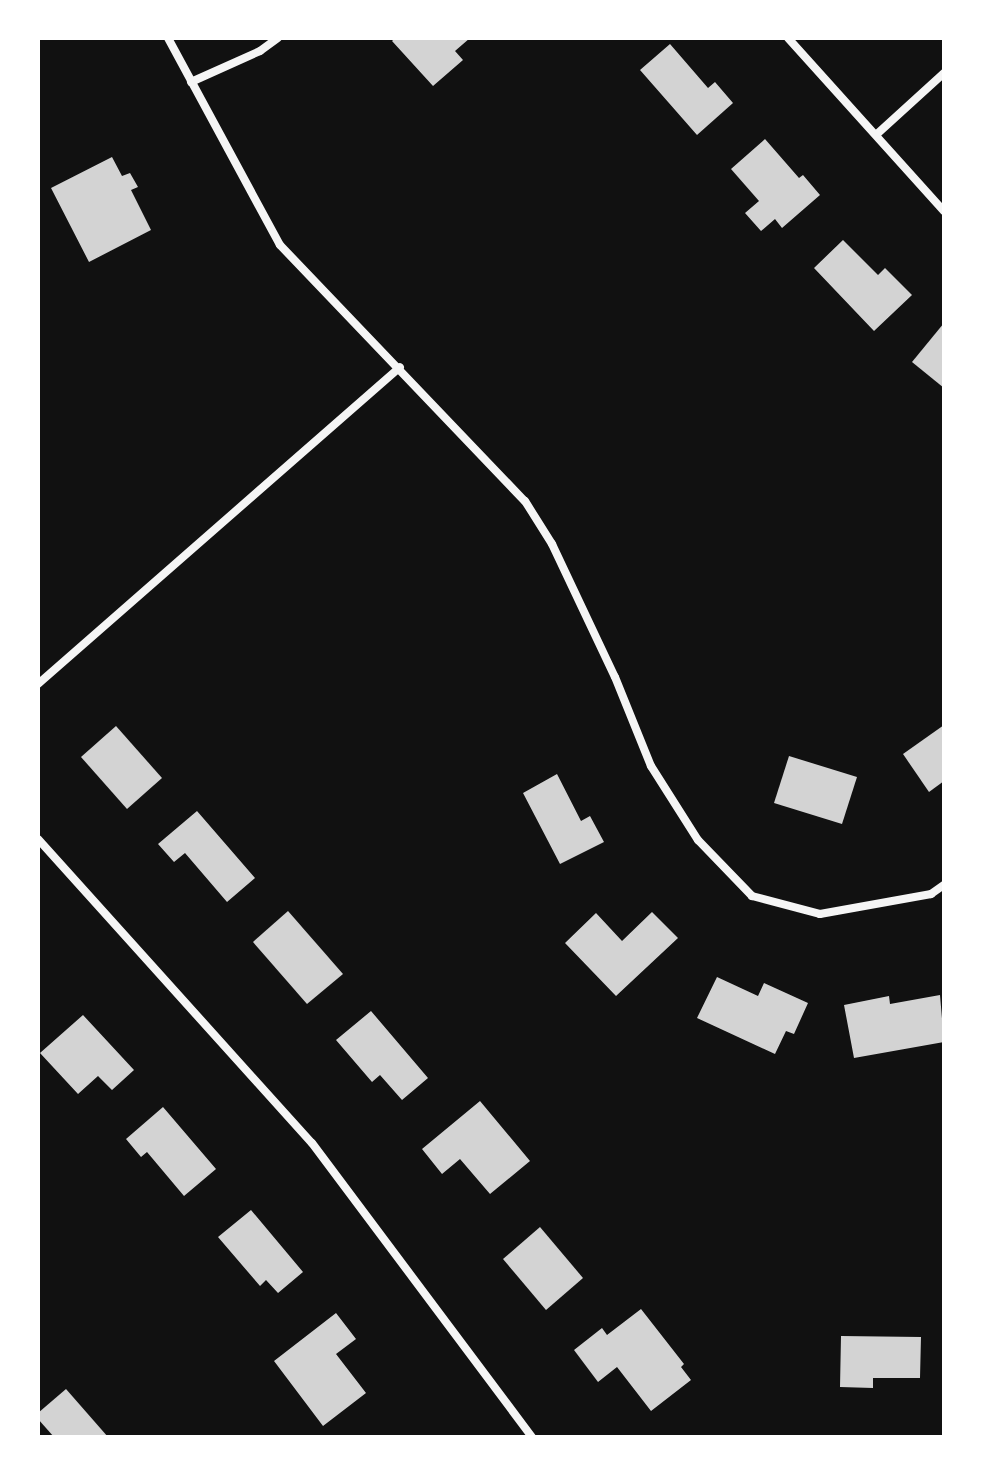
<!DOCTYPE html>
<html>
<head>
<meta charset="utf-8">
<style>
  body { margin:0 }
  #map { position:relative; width:982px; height:1475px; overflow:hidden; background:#111; font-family:Barlow,sans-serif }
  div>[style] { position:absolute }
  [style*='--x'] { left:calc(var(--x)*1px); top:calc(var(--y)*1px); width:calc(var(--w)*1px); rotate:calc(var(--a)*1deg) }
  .building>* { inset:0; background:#d3d3d3 }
  .minor>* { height:8px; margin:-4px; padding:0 4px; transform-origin:4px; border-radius:4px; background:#f5f5f5 }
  span { translate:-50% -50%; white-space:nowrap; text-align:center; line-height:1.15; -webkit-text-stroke:7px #fff; paint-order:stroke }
  .frame { position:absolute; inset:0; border:40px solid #fff; pointer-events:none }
</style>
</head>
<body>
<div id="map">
  <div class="building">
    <div style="clip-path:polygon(395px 38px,470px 38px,455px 51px,463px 60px,433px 86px,392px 41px)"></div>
    <div style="clip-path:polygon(670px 44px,708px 88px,715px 82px,733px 103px,697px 135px,640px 70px)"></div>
    <div style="clip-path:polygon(765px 139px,799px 178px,803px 175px,820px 195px,782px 228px,775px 219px,761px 231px,745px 213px,759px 201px,731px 169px)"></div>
    <div style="clip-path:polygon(112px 157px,122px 176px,130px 173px,138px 187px,131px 190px,151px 230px,89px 262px,51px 188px)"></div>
    <div style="clip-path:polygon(843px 240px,878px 275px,885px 268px,912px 295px,874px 331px,814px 268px)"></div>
    <div style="clip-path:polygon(944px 323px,944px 388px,912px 362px)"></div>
    <div style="clip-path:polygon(944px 725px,944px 781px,929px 792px,903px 754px)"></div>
    <div style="clip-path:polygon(116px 726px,162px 778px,127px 809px,81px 757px)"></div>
    <div style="clip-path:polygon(789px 756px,857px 777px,842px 824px,774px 803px)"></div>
    <div style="clip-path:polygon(557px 774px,581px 821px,590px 816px,604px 842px,560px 864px,523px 793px)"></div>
    <div style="clip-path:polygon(197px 811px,255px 878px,227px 902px,185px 853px,174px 862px,158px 844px)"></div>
    <div style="clip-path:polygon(288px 911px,343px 974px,307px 1004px,253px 942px)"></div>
    <div style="clip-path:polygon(652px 912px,678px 938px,616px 996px,565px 943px,596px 913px,622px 941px)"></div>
    <div style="clip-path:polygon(717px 977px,758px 996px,764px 983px,808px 1003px,794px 1034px,786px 1031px,775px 1054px,697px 1018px)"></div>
    <div style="clip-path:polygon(940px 995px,944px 1042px,854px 1058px,844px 1005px,889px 996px,890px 1004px)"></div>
    <div style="clip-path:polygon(371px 1011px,428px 1078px,402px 1100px,380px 1075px,372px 1082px,336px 1040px)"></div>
    <div style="clip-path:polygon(83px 1015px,134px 1070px,112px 1090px,98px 1076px,78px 1094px,40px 1053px)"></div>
    <div style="clip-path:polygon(480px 1101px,530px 1161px,490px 1194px,460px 1159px,442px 1174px,422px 1149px)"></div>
    <div style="clip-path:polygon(163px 1107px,216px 1169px,184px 1196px,147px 1152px,141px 1157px,126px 1139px)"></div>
    <div style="clip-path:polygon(251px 1210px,303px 1272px,278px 1293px,266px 1280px,260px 1286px,218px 1237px)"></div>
    <div style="clip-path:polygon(540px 1227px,583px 1278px,546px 1310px,503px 1259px)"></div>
    <div style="clip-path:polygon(641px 1309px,684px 1364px,681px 1367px,691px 1380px,651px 1411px,617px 1367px,598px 1382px,574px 1350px,602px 1328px,607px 1335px)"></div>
    <div style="clip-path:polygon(336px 1313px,356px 1339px,336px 1354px,366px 1393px,323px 1426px,274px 1361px)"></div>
    <div style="clip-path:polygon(841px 1336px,921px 1337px,920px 1378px,873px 1378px,873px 1388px,840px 1387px)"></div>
    <div style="clip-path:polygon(66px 1389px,108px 1437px,54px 1437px,38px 1419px,38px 1413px)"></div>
  </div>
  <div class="minor">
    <div style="--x:168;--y:38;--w:235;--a:61.6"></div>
    <div style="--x:280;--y:245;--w:354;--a:46.3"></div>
    <div style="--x:525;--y:501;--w:51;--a:57.9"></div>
    <div style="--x:552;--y:544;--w:147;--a:64.7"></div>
    <div style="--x:615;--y:677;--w:96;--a:68"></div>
    <div style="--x:651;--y:766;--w:88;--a:57.6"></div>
    <div style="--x:698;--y:840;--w:78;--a:46"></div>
    <div style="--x:752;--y:896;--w:70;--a:14.8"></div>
    <div style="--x:820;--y:914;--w:113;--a:-10.2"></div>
    <div style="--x:931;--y:894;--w:16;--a:-35"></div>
    <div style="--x:788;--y:38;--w:233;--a:48"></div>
    <div style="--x:191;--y:82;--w:76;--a:-24.2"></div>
    <div style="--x:260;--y:51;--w:22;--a:-36"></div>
    <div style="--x:877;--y:134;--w:91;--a:-42.3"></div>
    <div style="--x:38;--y:684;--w:481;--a:-41.2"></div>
    <div style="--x:38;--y:839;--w:409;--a:48"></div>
    <div style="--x:312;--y:1143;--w:367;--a:53.2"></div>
  </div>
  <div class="frame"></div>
</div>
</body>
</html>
